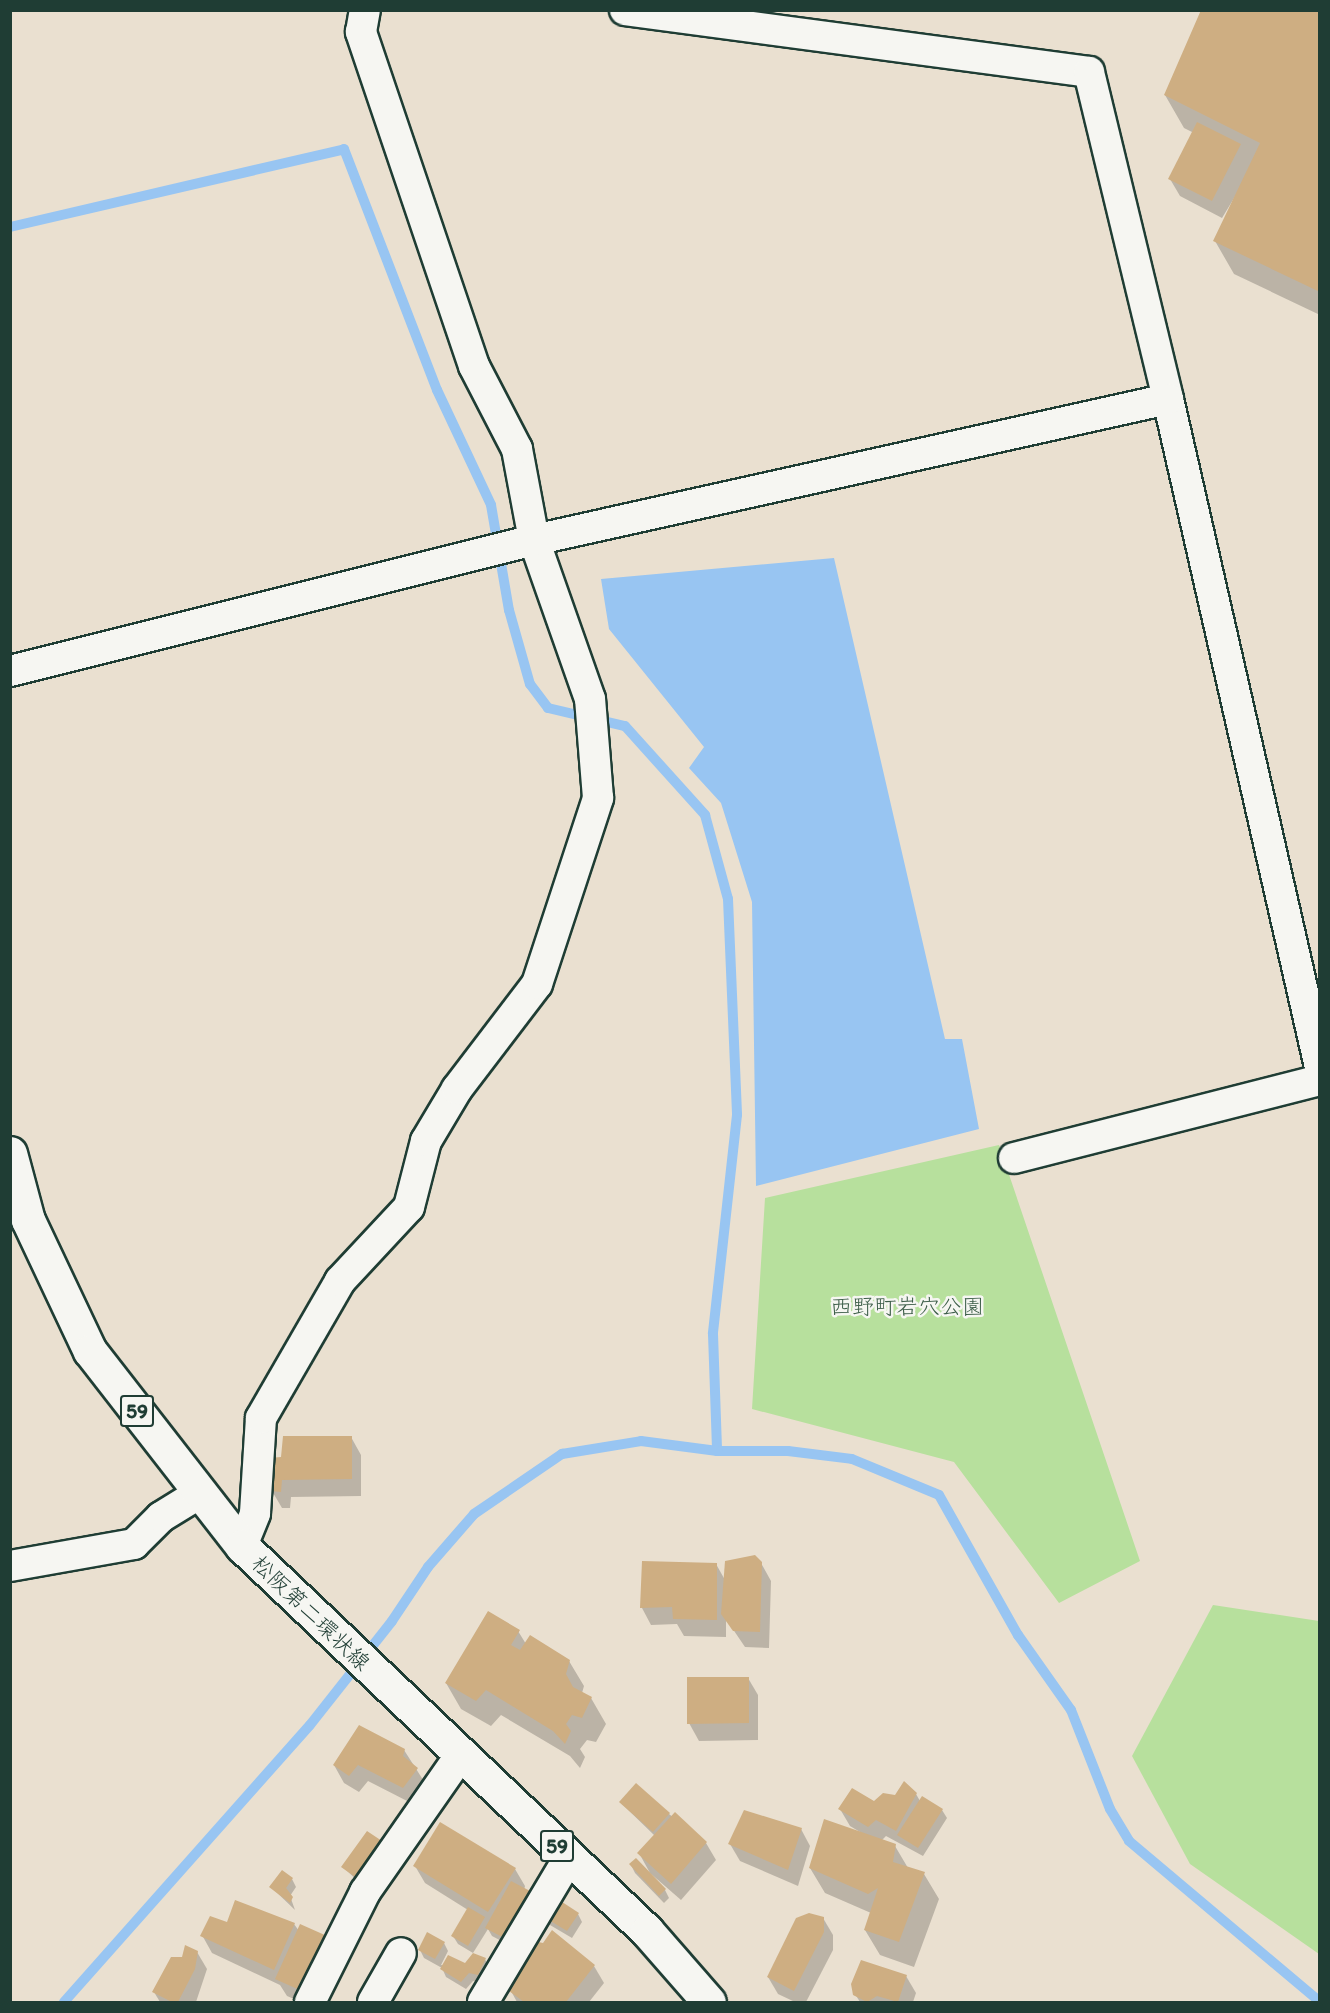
<!DOCTYPE html>
<html>
<head>
<meta charset="utf-8">
<style>
  body { margin:0 }
  #map { position:relative; width:1330px; height:2013px; overflow:hidden; background:#eae0d0; font-family:Itim,"Klee One",sans-serif }
  div>[style] { position:absolute }
  [style*='--x'] { left:calc(var(--x)*1px); top:calc(var(--y)*1px); width:calc(var(--w)*1px); rotate:calc(var(--a)*1deg) }
  .green>* { inset:0; background:#b7e09d }
  .water>* { inset:0; background:#98c5f2 }
  .shadow>* { inset:0; background:#0003 }
  .stream>* { height:10px; margin:-5px; padding:0 5px; transform-origin:5px; border-radius:5px; background:#98c5f2 }
  .building>* { inset:0; background:#ceae82 }
  .roads { filter:drop-shadow(2px 0 #1f3d34) drop-shadow(-2px 0 #1f3d34) drop-shadow(0 2px #1f3d34) drop-shadow(0 -2px #1f3d34) }
  .minor>* { height:30px; margin:-15px; padding:0 15px; transform-origin:15px; border-radius:15px; background:#f6f6f2 }
  .primary>* { height:33px; margin:-16.5px; padding:0 16.5px; transform-origin:16.5px; border-radius:16.5px; background:#f6f6f2 }
  span { translate:-50% -50%; white-space:nowrap; text-align:center; line-height:1.15; -webkit-text-stroke:5px #f6f6f2; paint-order:stroke }
  .shield-label span { padding:2px 4px; background:#f6f6f2; border:2px solid; border-radius:4px; -webkit-text-stroke-width:0 }
  .shield-label { font-size:21px; color:#1f3d34; font-weight:700 }
  .park-label { font-size:22px; color:#3d5e49 }
  .street-label { font-size:22px; color:#1f3d34 }
  .frame { position:absolute; inset:0; border:12px solid #1f3d34; pointer-events:none }
</style>
</head>
<body>
<div id="map">
  <div class="green">
    <div style="clip-path:polygon(999px 1145px,1140px 1561px,1059px 1603px,954px 1462px,752px 1409px,765px 1198px)"></div>
    <div style="clip-path:polygon(1213px 1605px,1319px 1621px,1319px 1954px,1190px 1864px,1132px 1756px)"></div>
  </div>
  <div class="water">
    <div style="clip-path:polygon(834px 558px,945px 1039px,962px 1039px,979px 1129px,756px 1186px,752px 902px,721px 803px,689px 768px,704px 747px,609px 629px,601px 579px)"></div>
  </div>
  <div class="shadow">
    <div style="clip-path:polygon(1320px 10px,1320px 315px,1234px 274px,1215px 241px,1242px 185px,1222px 218px,1180px 196px,1170px 179px,1194px 133px,1184px 128px,1165px 95px)"></div>
    <div style="clip-path:polygon(351px 1437px,361px 1455px,361px 1496px,291px 1497px,290px 1508px,282px 1508px,272px 1491px,283px 1458px)"></div>
    <div style="clip-path:polygon(643px 1562px,716px 1564px,725px 1580px,761px 1563px,771px 1581px,769px 1648px,745px 1647px,726px 1619px,726px 1637px,684px 1636px,677px 1624px,651px 1625px,642px 1608px)"></div>
    <div style="clip-path:polygon(518px 1631px,526px 1644px,569px 1661px,584px 1686px,582px 1693px,591px 1698px,606px 1724px,596px 1742px,587px 1740px,580px 1749px,585px 1757px,580px 1768px,570px 1756px,501px 1715px,491px 1726px,461px 1709px,446px 1683px)"></div>
    <div style="clip-path:polygon(748px 1678px,758px 1695px,758px 1740px,699px 1741px,689px 1723px)"></div>
    <div style="clip-path:polygon(404px 1750px,427px 1786px,413px 1804px,368px 1781px,359px 1792px,344px 1783px,334px 1765px)"></div>
    <div style="clip-path:polygon(916px 1794px,920px 1801px,942px 1810px,947px 1818px,923px 1856px,886px 1836px,881px 1841px,895px 1846px,908px 1868px,924px 1874px,939px 1899px,914px 1967px,880px 1955px,865px 1930px,871px 1913px,825px 1893px,810px 1868px,860px 1832px,850px 1826px,840px 1809px)"></div>
    <div style="clip-path:polygon(621px 1803px,669px 1814px,706px 1843px,716px 1860px,681px 1900px,650px 1873px,639px 1853px,655px 1836px)"></div>
    <div style="clip-path:polygon(801px 1829px,810px 1846px,798px 1886px,740px 1861px,730px 1844px)"></div>
    <div style="clip-path:polygon(380px 1842px,385px 1850px,363px 1886px,343px 1867px)"></div>
    <div style="clip-path:polygon(636px 1860px,665px 1890px,669px 1898px,664px 1903px,635px 1873px,631px 1865px)"></div>
    <div style="clip-path:polygon(415px 1866px,515px 1869px,525px 1886px,511px 1946px,492px 1936px,488px 1929px,473px 1953px,458px 1944px,453px 1936px,468px 1910px,425px 1883px)"></div>
    <div style="clip-path:polygon(292px 1879px,296px 1887px,290px 1896px,295px 1910px,271px 1887px)"></div>
    <div style="clip-path:polygon(578px 1914px,582px 1922px,572px 1938px,550px 1925px,546px 1917px)"></div>
    <div style="clip-path:polygon(823px 1918px,833px 1935px,833px 1950px,806px 2002px,795px 2002px,778px 1994px,768px 1977px)"></div>
    <div style="clip-path:polygon(228px 1924px,294px 1924px,299px 1931px,301px 2002px,287px 1996px,280px 1985px,212px 1953px,202px 1935px)"></div>
    <div style="clip-path:polygon(552px 1933px,594px 1966px,604px 1983px,589px 2002px,517px 2002px,511px 1991px)"></div>
    <div style="clip-path:polygon(444px 1943px,448px 1951px,441px 1965px,466px 1965px,485px 1959px,489px 1968px,483px 1982px,473px 1981px,466px 1989px,446px 1977px,442px 1968px,424px 1958px,420px 1950px)"></div>
    <div style="clip-path:polygon(197px 1952px,207px 1969px,196px 2002px,160px 2002px,154px 1992px,183px 1958px)"></div>
    <div style="clip-path:polygon(906px 1976px,916px 1993px,913px 2002px,860px 2002px,855px 1994px)"></div>
  </div>
  <div class="stream">
    <div style="--x:10;--y:227;--w:343;--a:-13.1"></div>
    <div style="--x:344;--y:149;--w:258;--a:68.9"></div>
    <div style="--x:437;--y:390;--w:127;--a:64.8"></div>
    <div style="--x:491;--y:505;--w:107;--a:80.3"></div>
    <div style="--x:509;--y:610;--w:77;--a:74.2"></div>
    <div style="--x:530;--y:684;--w:30;--a:53"></div>
    <div style="--x:548;--y:708;--w:79;--a:13.2"></div>
    <div style="--x:625;--y:726;--w:120;--a:48"></div>
    <div style="--x:705;--y:815;--w:87;--a:74.7"></div>
    <div style="--x:728;--y:899;--w:216;--a:87.6"></div>
    <div style="--x:737;--y:1115;--w:220;--a:96.3"></div>
    <div style="--x:713;--y:1334;--w:117;--a:88"></div>
    <div style="--x:717;--y:1451;--w:71;--a:0"></div>
    <div style="--x:788;--y:1451;--w:64;--a:7.1"></div>
    <div style="--x:852;--y:1459;--w:94;--a:22.5"></div>
    <div style="--x:939;--y:1495;--w:161;--a:60.6"></div>
    <div style="--x:1018;--y:1635;--w:92;--a:54.8"></div>
    <div style="--x:1071;--y:1710;--w:106;--a:68.5"></div>
    <div style="--x:1110;--y:1809;--w:37;--a:59"></div>
    <div style="--x:1129;--y:1841;--w:250;--a:40.1"></div>
    <div style="--x:64;--y:2002;--w:370;--a:-48.4"></div>
    <div style="--x:310;--y:1725;--w:132;--a:-51.7"></div>
    <div style="--x:392;--y:1621;--w:65;--a:-56.3"></div>
    <div style="--x:428;--y:1567;--w:70;--a:-49"></div>
    <div style="--x:474;--y:1514;--w:107;--a:-34.3"></div>
    <div style="--x:562;--y:1454;--w:80;--a:-9.3"></div>
    <div style="--x:641;--y:1441;--w:77;--a:7.5"></div>
  </div>
  <div class="building">
    <div style="clip-path:polygon(1201px 10px,1320px 10px,1320px 292px,1213px 241px,1260px 143px,1164px 95px)"></div>
    <div style="clip-path:polygon(1197px 122px,1241px 144px,1212px 201px,1168px 179px)"></div>
    <div style="clip-path:polygon(283px 1436px,352px 1436px,352px 1479px,282px 1480px,281px 1492px,271px 1491px,269px 1458px,281px 1457px)"></div>
    <div style="clip-path:polygon(755px 1555px,762px 1562px,760px 1632px,733px 1631px,721px 1614px,725px 1561px)"></div>
    <div style="clip-path:polygon(642px 1561px,717px 1563px,717px 1620px,673px 1619px,672px 1607px,640px 1608px)"></div>
    <div style="clip-path:polygon(488px 1611px,520px 1630px,511px 1645px,520px 1650px,530px 1635px,570px 1660px,566px 1674px,573px 1687px,592px 1697px,582px 1718px,572px 1715px,566px 1724px,571px 1731px,565px 1744px,553px 1731px,486px 1690px,476px 1701px,445px 1683px)"></div>
    <div style="clip-path:polygon(687px 1677px,749px 1677px,749px 1723px,687px 1724px)"></div>
    <div style="clip-path:polygon(359px 1725px,405px 1749px,403px 1756px,418px 1768px,403px 1788px,358px 1765px,349px 1776px,333px 1765px)"></div>
    <div style="clip-path:polygon(904px 1781px,917px 1793px,896px 1831px,876px 1820px,868px 1827px,838px 1809px,852px 1788px,874px 1801px,883px 1793px,895px 1795px)"></div>
    <div style="clip-path:polygon(636px 1783px,670px 1813px,653px 1832px,619px 1802px)"></div>
    <div style="clip-path:polygon(922px 1796px,943px 1809px,918px 1848px,897px 1835px)"></div>
    <div style="clip-path:polygon(744px 1810px,802px 1828px,788px 1870px,728px 1844px)"></div>
    <div style="clip-path:polygon(675px 1812px,707px 1842px,671px 1884px,637px 1853px)"></div>
    <div style="clip-path:polygon(824px 1819px,896px 1844px,893px 1862px,925px 1872px,899px 1942px,864px 1930px,878px 1888px,868px 1894px,809px 1868px)"></div>
    <div style="clip-path:polygon(440px 1822px,516px 1868px,488px 1912px,413px 1866px)"></div>
    <div style="clip-path:polygon(367px 1831px,382px 1841px,368px 1858px,368px 1866px,358px 1879px,341px 1867px)"></div>
    <div style="clip-path:polygon(636px 1858px,666px 1889px,659px 1896px,629px 1864px)"></div>
    <div style="clip-path:polygon(282px 1870px,293px 1878px,286px 1888px,293px 1897px,290px 1903px,269px 1887px)"></div>
    <div style="clip-path:polygon(511px 1881px,532px 1892px,506px 1939px,485px 1928px)"></div>
    <div style="clip-path:polygon(556px 1898px,579px 1913px,567px 1931px,544px 1917px)"></div>
    <div style="clip-path:polygon(235px 1900px,295px 1923px,274px 1970px,200px 1936px,210px 1916px,227px 1922px)"></div>
    <div style="clip-path:polygon(468px 1907px,485px 1917px,468px 1946px,451px 1936px)"></div>
    <div style="clip-path:polygon(809px 1913px,824px 1917px,824px 1932px,794px 1991px,767px 1977px,796px 1918px)"></div>
    <div style="clip-path:polygon(300px 1924px,327px 1936px,302px 1991px,275px 1979px)"></div>
    <div style="clip-path:polygon(552px 1930px,595px 1965px,566px 2002px,524px 2002px,509px 1991px,519px 1972px,516px 1966px,529px 1940px,543px 1943px)"></div>
    <div style="clip-path:polygon(427px 1932px,445px 1942px,435px 1959px,418px 1950px)"></div>
    <div style="clip-path:polygon(185px 1945px,198px 1951px,195px 1969px,178px 2002px,172px 2002px,152px 1992px,171px 1957px,182px 1957px)"></div>
    <div style="clip-path:polygon(473px 1953px,486px 1958px,478px 1975px,469px 1973px,461px 1982px,440px 1969px,448px 1955px,465px 1963px)"></div>
    <div style="clip-path:polygon(861px 1960px,907px 1975px,898px 2002px,877px 1996px,867px 2002px,853px 1995px,851px 1984px)"></div>
  </div>
  <div class="roads">
    <div class="minor">
      <div style="--x:625;--y:10;--w:468;--a:7.6"></div>
      <div style="--x:1089;--y:72;--w:336;--a:76.4"></div>
      <div style="--x:1168;--y:399;--w:685;--a:77.18"></div>
      <div style="--x:10;--y:671;--w:540;--a:-14.04"></div>
      <div style="--x:534;--y:540;--w:649;--a:-12.54"></div>
      <div style="--x:1014;--y:1158;--w:316;--a:-14.3"></div>
      <div style="--x:242;--y:1546;--w:35;--a:-68"></div>
      <div style="--x:255;--y:1513;--w:95;--a:-86.4"></div>
      <div style="--x:261;--y:1418;--w:158;--a:-60"></div>
      <div style="--x:340;--y:1281;--w:101;--a:-47"></div>
      <div style="--x:409;--y:1207;--w:68;--a:-75.6"></div>
      <div style="--x:426;--y:1141;--w:61;--a:-59.2"></div>
      <div style="--x:457;--y:1089;--w:132;--a:-52.7"></div>
      <div style="--x:537;--y:984;--w:196;--a:-71.8"></div>
      <div style="--x:598;--y:798;--w:99;--a:-94.6"></div>
      <div style="--x:590;--y:699;--w:169;--a:-109.4"></div>
      <div style="--x:534;--y:540;--w:93;--a:-100.6"></div>
      <div style="--x:517;--y:449;--w:93;--a:-117.4"></div>
      <div style="--x:474;--y:366;--w:353;--a:-108.7"></div>
      <div style="--x:361;--y:32;--w:22;--a:-80"></div>
      <div style="--x:10;--y:1566;--w:126;--a:-10.1"></div>
      <div style="--x:134;--y:1544;--w:38;--a:-45"></div>
      <div style="--x:161;--y:1517;--w:46;--a:-31.6"></div>
      <div style="--x:310;--y:2002;--w:123;--a:-63.4"></div>
      <div style="--x:365;--y:1892;--w:166;--a:-55.1"></div>
      <div style="--x:373;--y:2002;--w:56;--a:-60.3"></div>
      <div style="--x:483;--y:2002;--w:168;--a:-59.2"></div>
    </div>
    <div class="primary">
      <div style="--x:10;--y:1153;--w:69;--a:75"></div>
      <div style="--x:28;--y:1220;--w:145;--a:64.7"></div>
      <div style="--x:90;--y:1351;--w:247;--a:52.1"></div>
      <div style="--x:242;--y:1546;--w:559;--a:43.55"></div>
      <div style="--x:647;--y:1931;--w:94;--a:48.9"></div>
    </div>
  </div>
  <div class="shield-label">
    <span style="left:137px;top:1411px">59</span>
    <span style="left:557px;top:1846px">59</span>
  </div>
  <div class="park-label">
    <span style="left:907px;top:1307px">西野町岩穴公園</span>
  </div>
  <div class="street-label">
    <span style="left:311px;top:1613px;rotate:44deg">松阪第二環状線</span>
  </div>
  <div class="frame"></div>
</div>
</body>
</html>
